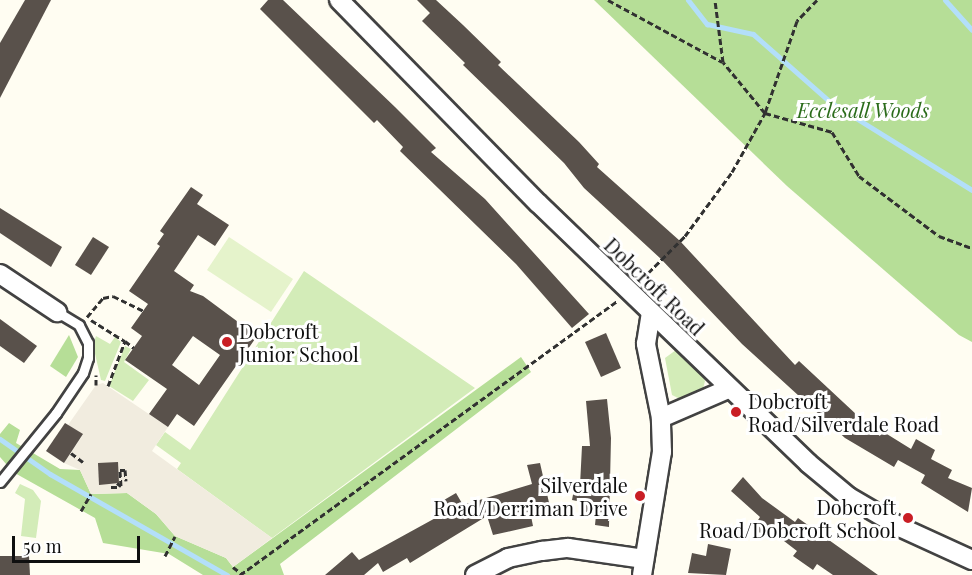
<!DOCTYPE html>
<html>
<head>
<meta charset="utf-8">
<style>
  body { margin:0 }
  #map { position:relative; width:972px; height:575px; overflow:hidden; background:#fffdf2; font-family:"Playfair Display",serif }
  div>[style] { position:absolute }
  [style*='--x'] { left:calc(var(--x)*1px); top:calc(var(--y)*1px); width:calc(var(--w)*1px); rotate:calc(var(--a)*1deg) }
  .green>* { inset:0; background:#d3ecb8 }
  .forest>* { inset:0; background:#b6de97 }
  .pitch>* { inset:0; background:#e5f3cb }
  .plaza>* { inset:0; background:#f1ecdf }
  .stream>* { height:5px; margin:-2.5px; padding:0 2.5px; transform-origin:2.5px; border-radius:2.5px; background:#b3dffa }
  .building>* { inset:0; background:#59514b }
  .path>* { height:3px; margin-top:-1.5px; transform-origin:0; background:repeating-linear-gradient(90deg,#313131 0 6px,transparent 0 9px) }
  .roads { filter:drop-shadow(2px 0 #424242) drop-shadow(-2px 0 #424242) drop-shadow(0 2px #424242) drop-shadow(0 -2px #424242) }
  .service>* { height:9px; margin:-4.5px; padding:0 4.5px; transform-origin:4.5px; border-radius:4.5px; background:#fff }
  .minor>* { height:18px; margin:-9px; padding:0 9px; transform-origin:9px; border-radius:9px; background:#fff }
  .dots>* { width:16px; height:16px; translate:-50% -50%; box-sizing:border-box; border:3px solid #fff; border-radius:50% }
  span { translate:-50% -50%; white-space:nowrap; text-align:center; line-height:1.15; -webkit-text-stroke:6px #fff; paint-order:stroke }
  .park-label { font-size:20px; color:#2b6c1b; font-style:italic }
  .street-label { font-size:20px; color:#0f0f0f }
  .poi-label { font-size:20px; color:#0f0f0f }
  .left { translate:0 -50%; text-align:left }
  .right { translate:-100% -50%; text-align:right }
  .scale { position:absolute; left:12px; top:536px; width:128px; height:27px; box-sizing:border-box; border:3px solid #0f0f0f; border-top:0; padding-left:8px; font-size:18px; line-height:21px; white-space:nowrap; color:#0f0f0f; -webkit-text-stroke:4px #fff; paint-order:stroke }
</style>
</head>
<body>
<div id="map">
  <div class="green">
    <div style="clip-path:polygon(304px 271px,475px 388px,272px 538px,177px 469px,181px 463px,156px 445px,165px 432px,190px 450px)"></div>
    <div style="clip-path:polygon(96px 336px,110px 344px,115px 337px,121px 342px,105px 381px,101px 380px,93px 345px)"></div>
    <div style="clip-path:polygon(125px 346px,131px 349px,124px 362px,149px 380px,133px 401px,109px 386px)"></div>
    <div style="clip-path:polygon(676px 350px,700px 371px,705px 381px,703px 389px,680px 399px,672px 395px,665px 358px)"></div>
    <div style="clip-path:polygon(20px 484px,33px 490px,41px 501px,36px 538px,21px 536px,25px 499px,15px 493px)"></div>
  </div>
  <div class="forest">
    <div style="clip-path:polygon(594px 0,972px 0,972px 342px,959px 335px,787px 186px)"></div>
    <div style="clip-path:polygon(69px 335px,78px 357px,66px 377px,50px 366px)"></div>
    <div style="clip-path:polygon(521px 357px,531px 372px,280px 564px,284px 575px,203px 575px,169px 554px,103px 543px,95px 518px,13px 472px,0 457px,0 434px,9px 423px,20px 430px,16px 443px,60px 469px,80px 470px,91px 494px,127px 493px,156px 514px,175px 536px,226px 558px,233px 567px)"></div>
  </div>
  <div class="pitch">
    <div style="clip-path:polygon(229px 237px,293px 279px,271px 312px,207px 270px)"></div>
  </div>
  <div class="plaza">
    <div style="clip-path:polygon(103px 383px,168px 427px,152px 451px,272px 538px,233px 567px,226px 558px,175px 536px,156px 514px,127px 493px,91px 494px,80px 470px,64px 463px,83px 435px,68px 425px,96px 385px)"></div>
  </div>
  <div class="stream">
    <div style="--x:688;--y:0;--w:31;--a:52"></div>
    <div style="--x:707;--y:24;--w:47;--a:12.3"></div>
    <div style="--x:753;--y:34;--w:103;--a:41.4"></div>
    <div style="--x:830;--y:102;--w:167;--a:31.8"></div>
    <div style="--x:945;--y:0;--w:40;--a:48"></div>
    <div style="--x:0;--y:439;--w:61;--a:35"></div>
    <div style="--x:50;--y:474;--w:204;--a:29.7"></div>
  </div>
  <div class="building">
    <div style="clip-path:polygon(25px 0,51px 0,0 98px,0 43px)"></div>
    <div style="clip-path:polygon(268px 0,283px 0,395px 107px,436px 148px,431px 152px,485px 199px,589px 314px,572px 328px,516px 264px,400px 151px,403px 147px,377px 120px,374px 123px,260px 9px)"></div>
    <div style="clip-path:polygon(417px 0,436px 0,463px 25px,501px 62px,498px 65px,579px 142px,599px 164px,597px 167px,680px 241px,795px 365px,799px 361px,858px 416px,856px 419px,880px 436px,882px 431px,911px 449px,916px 439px,935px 450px,931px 459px,952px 470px,948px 478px,972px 488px,968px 512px,921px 483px,925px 475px,898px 460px,894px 467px,845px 438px,742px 344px,661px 259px,584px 188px,564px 163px,463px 65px,465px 63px,422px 21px,430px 13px)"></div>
    <div style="clip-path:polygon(evenodd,191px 187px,203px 195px,197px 204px,229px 225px,215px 246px,198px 235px,174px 271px,194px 285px,190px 291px,203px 296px,257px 336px,194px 426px,177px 414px,168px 427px,149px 414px,167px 389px,125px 360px,142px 336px,131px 328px,148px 304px,129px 291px,160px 246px,157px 244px,164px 234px,160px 231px,191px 187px,193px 336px,220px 355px,199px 385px,172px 365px,193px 336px)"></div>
    <div style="clip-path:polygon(0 208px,62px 247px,51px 267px,0 233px)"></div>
    <div style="clip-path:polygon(93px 237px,109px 247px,91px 275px,75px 265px)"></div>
    <div style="clip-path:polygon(0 319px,37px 346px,24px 363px,0 346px)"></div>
    <div style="clip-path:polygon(606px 333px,621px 368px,601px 377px,585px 342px)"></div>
    <div style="clip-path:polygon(607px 399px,611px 438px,609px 527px,595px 525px,596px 515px,580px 512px,582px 502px,572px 500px,575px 484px,580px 485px,582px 446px,590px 446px,586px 401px)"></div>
    <div style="clip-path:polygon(65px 423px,83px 434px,64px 463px,46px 451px)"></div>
    <div style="clip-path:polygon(118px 462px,119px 483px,99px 485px,98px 463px)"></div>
    <div style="clip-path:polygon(540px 463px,550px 507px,530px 511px,533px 526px,493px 535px,487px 516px,410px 563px,407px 558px,383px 572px,378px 563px,364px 575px,325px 575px,352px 552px,359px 560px,450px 510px,444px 500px,456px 493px,463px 505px,532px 484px,527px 465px)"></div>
    <div style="clip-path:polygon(743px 477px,762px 498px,795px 522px,798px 518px,878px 575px,833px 575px,817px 564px,813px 570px,793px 556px,797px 551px,771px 531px,766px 537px,753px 528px,760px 517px,731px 491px)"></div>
    <div style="clip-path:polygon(708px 544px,731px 549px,726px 575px,688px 573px,692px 553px,706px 556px)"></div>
    <div style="clip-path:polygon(0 556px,29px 556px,30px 575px,0 575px)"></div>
  </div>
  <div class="path">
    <div style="--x:608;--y:0;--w:130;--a:28.5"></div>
    <div style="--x:817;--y:0;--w:29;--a:134"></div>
    <div style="--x:797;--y:21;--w:97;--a:109.2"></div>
    <div style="--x:765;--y:113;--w:70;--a:15.8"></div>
    <div style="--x:832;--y:132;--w:52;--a:58.5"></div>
    <div style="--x:859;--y:176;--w:100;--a:36.9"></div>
    <div style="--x:939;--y:236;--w:35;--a:20"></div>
    <div style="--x:642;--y:279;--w:61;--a:-45"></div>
    <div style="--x:685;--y:236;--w:79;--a:-53.7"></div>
    <div style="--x:732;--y:172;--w:68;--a:-60.8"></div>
    <div style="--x:765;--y:113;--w:66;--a:-129.5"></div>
    <div style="--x:723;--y:62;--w:63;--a:-97.4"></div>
    <div style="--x:87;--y:317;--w:25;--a:-50"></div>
    <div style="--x:103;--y:298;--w:10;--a:-11"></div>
    <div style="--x:113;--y:296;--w:34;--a:26"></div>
    <div style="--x:91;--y:320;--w:40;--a:32"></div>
    <div style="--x:96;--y:385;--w:10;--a:-90"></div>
    <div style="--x:108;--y:386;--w:48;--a:-69.3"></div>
    <div style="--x:125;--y:341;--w:11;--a:38"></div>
    <div style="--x:71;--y:453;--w:15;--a:37"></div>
    <div style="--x:117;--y:483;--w:5;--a:37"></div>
    <div style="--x:121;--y:486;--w:16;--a:-94"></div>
    <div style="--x:120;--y:470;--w:5;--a:0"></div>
    <div style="--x:125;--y:470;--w:11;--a:85"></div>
    <div style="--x:111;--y:487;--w:6;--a:0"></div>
    <div style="--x:81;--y:511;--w:20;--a:-60"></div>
    <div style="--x:165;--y:556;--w:22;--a:-63"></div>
    <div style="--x:233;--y:567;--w:11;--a:38"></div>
    <div style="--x:240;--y:575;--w:466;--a:-36"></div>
  </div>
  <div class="roads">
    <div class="service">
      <div style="--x:0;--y:482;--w:89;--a:-50.9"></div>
      <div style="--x:56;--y:413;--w:48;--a:-56"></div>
      <div style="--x:83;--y:373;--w:16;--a:-72"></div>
      <div style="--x:88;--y:358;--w:15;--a:-90"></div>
      <div style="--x:88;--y:343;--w:20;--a:-117"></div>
      <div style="--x:79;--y:325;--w:26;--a:-149"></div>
    </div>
    <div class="minor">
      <div style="--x:339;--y:0;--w:284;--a:45.6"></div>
      <div style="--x:538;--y:203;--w:375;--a:43.9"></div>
      <div style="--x:808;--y:463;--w:53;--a:39.7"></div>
      <div style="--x:849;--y:497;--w:61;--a:30.3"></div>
      <div style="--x:902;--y:528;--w:77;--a:24.6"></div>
      <div style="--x:0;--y:274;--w:69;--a:33.7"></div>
      <div style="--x:661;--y:418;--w:73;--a:-23.4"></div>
      <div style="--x:475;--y:575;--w:37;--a:-27"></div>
      <div style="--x:508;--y:558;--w:35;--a:-12"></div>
      <div style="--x:542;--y:551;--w:26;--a:-7"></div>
      <div style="--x:568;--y:548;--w:77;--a:8.2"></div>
      <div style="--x:642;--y:575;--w:125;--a:-80.8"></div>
      <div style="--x:662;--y:452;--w:34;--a:-92"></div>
      <div style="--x:661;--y:418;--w:76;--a:-101.5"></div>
      <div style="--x:646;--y:344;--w:32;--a:-81"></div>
    </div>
  </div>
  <div class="dots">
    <div style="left:227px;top:342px;background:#c91e25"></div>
    <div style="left:736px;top:412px;background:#c91e25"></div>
    <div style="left:640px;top:496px;background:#c91e25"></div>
    <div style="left:908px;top:518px;background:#c91e25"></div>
  </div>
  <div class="park-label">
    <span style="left:863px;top:109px">Ecclesall Woods</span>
  </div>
  <div class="street-label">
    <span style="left:655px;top:286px;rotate:44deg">Dobcroft Road</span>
  </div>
  <div class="poi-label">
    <span class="left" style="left:239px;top:342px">Dobcroft<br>Junior School</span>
    <span class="left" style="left:748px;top:412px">Dobcroft<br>Road/Silverdale Road</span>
    <span class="right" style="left:628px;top:496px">Silverdale<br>Road/Derriman Drive</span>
    <span class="right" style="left:896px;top:518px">Dobcroft<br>Road/Dobcroft School</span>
  </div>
  <div class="scale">50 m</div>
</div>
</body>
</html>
